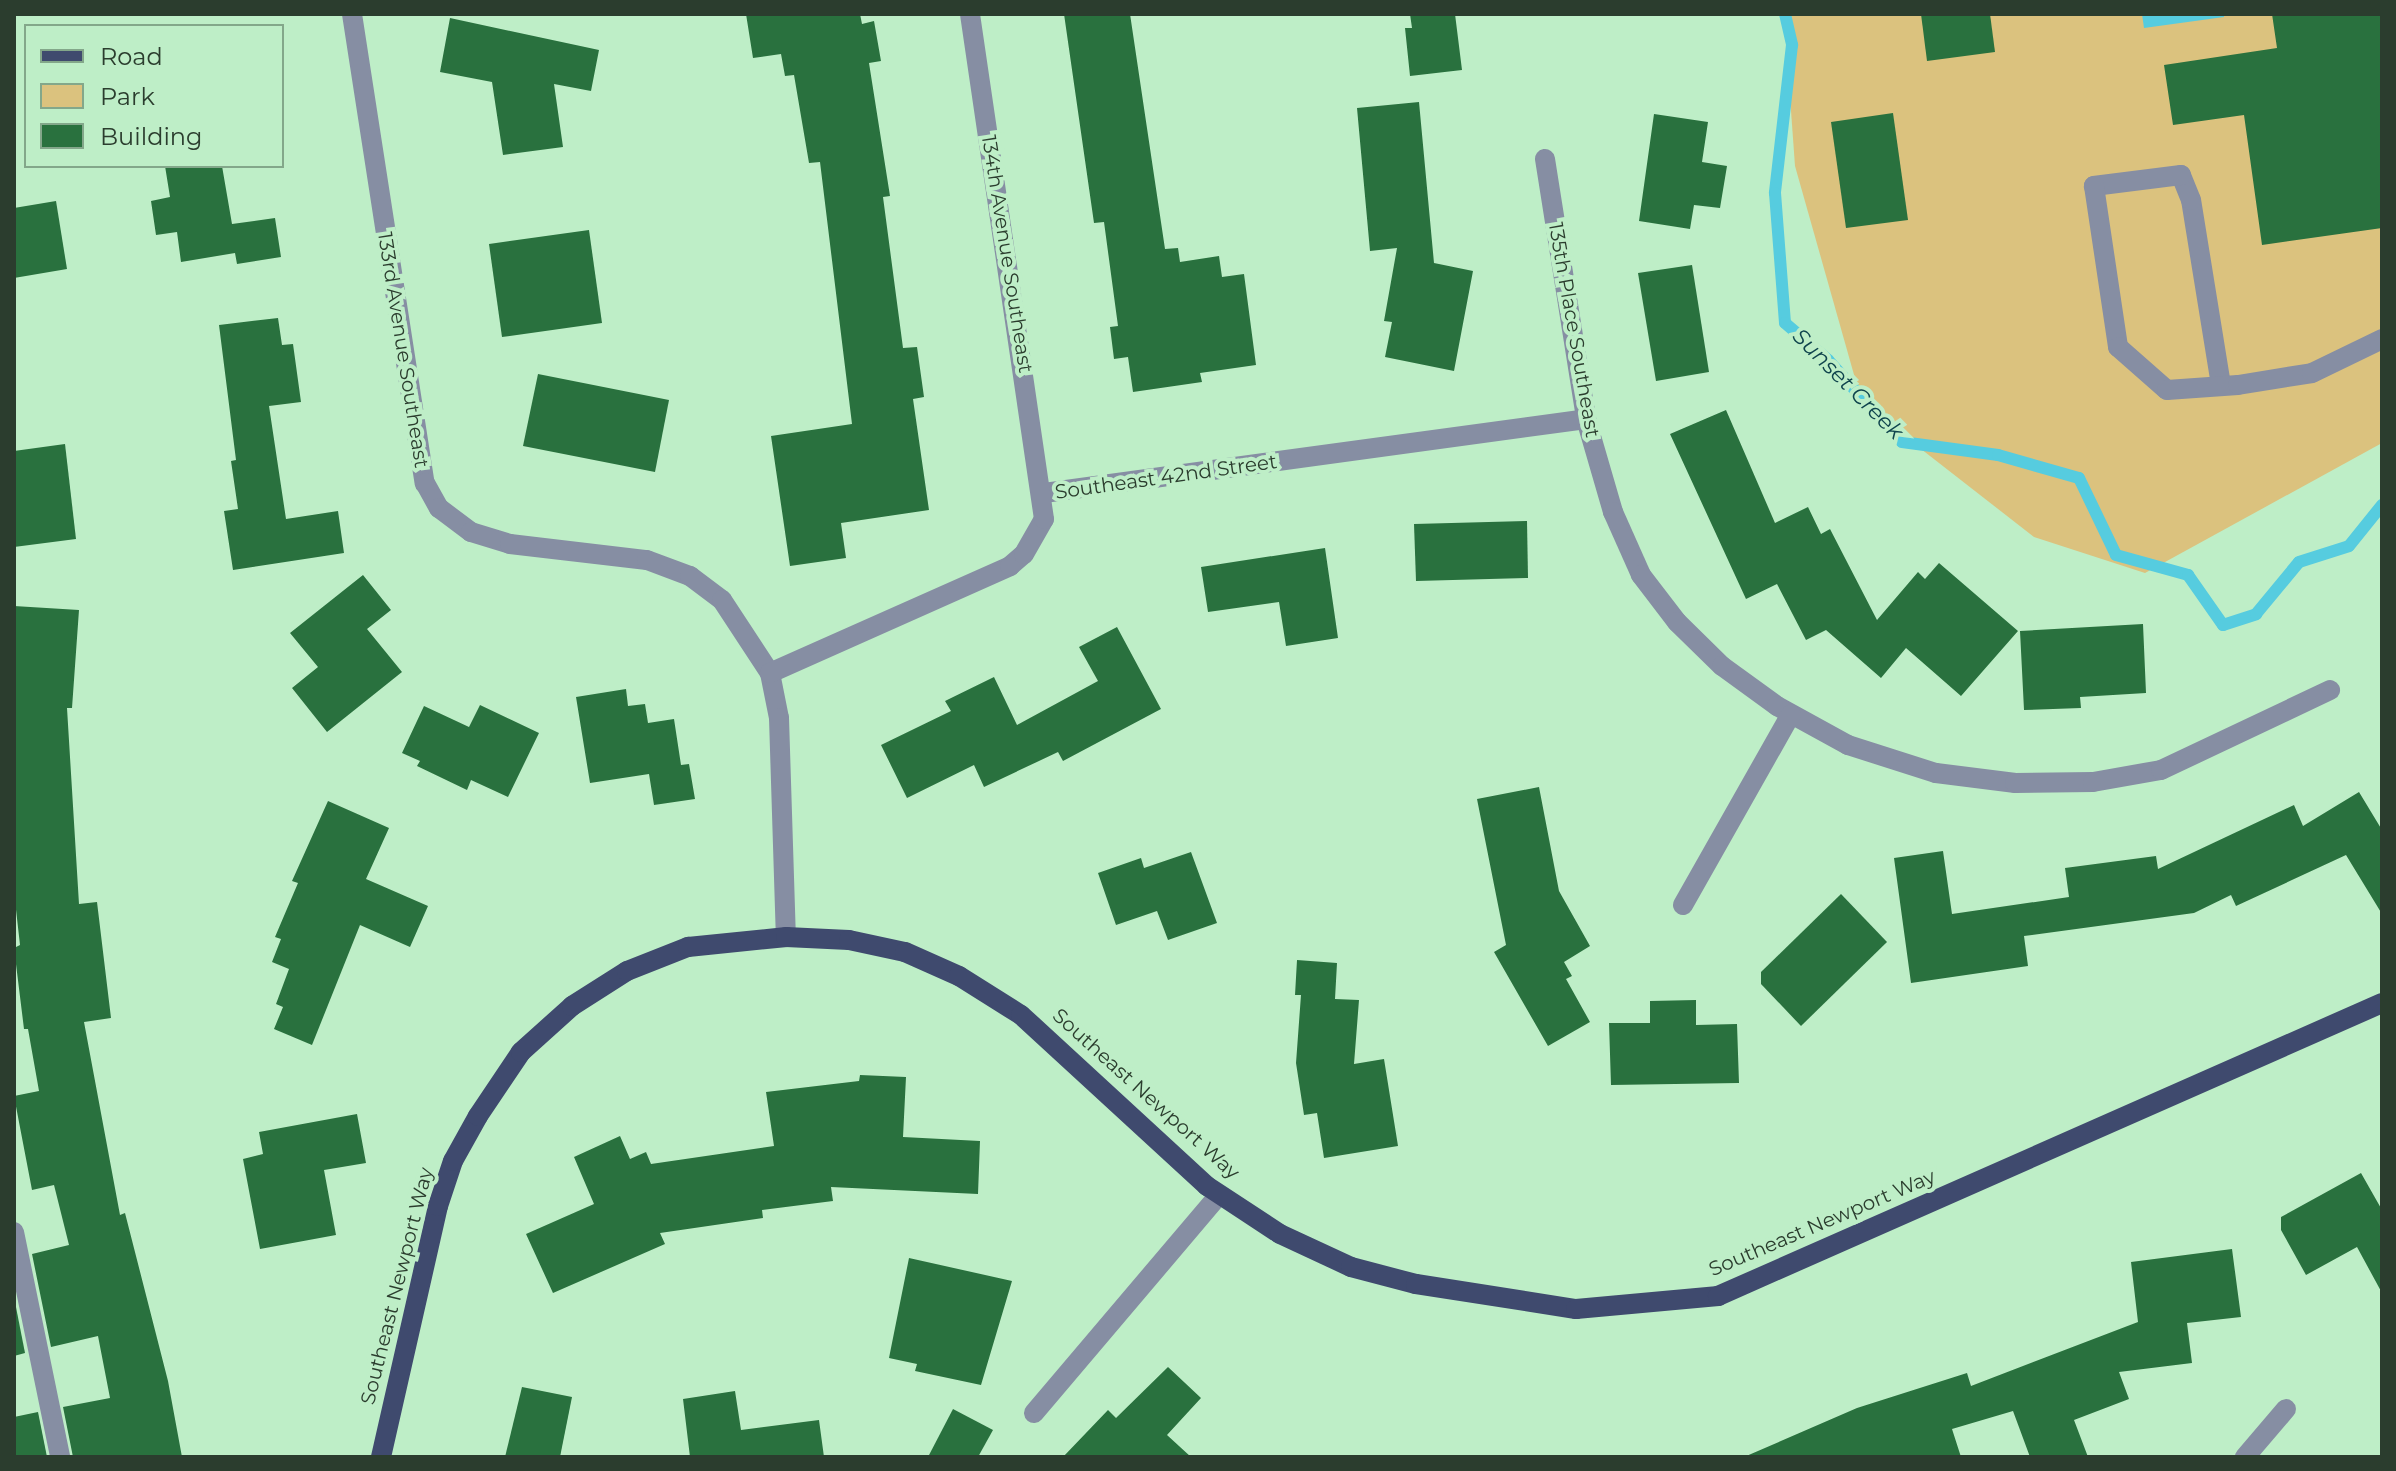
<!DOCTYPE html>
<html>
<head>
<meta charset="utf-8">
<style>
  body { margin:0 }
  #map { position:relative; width:2396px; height:1471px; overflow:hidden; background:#beeec7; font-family:Montserrat,sans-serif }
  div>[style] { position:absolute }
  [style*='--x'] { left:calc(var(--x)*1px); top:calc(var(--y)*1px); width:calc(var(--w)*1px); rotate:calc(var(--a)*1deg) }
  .green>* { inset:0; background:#dbc27e }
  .water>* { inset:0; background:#56ccdf }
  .stream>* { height:12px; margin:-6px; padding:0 6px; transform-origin:6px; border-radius:6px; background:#56ccdf }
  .building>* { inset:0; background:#29713e }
  .minor>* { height:20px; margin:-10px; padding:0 10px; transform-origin:10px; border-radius:10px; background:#868ea3 }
  .major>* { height:20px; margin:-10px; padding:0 10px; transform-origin:10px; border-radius:10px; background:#3f4a6e }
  span { translate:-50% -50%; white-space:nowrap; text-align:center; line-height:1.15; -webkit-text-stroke:8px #beeec7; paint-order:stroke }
  .street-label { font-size:20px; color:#2b3d2e }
  .water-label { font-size:22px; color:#0f444d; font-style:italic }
  .frame { position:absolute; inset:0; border:16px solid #2b3d2e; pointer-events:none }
  .legend { position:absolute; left:24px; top:24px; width:260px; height:144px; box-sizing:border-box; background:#beeec7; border:2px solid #83a78a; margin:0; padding:10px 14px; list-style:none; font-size:24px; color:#2b3d2e }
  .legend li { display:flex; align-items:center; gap:16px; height:40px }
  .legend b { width:40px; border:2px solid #83a78a }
</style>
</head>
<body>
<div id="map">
  <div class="green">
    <div style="clip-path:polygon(1784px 14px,2382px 14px,2382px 443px,2145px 573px,2034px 537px,1862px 403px,1795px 166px)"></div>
  </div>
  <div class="water">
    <div style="clip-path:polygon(2142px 14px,2224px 14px,2224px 17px,2144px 28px)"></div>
  </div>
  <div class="stream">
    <div style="--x:1785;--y:14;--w:32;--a:77"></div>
    <div style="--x:1792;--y:45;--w:149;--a:96.6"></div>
    <div style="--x:1775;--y:193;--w:130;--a:85.6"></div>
    <div style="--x:1785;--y:323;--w:57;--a:40.7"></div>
    <div style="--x:1828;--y:360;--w:110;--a:47.9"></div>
    <div style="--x:1902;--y:442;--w:97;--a:7.7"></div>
    <div style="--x:1998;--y:455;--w:84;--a:15.9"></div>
    <div style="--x:2079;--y:478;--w:85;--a:64.3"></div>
    <div style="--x:2116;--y:555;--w:75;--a:15.5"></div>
    <div style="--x:2188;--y:575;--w:61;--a:55"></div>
    <div style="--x:2223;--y:625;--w:35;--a:-18"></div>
    <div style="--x:2256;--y:614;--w:67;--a:-50.4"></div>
    <div style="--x:2299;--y:562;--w:52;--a:-17.7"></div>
    <div style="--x:2349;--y:546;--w:53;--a:-51.2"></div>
  </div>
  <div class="building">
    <div style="clip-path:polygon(746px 14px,860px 14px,862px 24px,874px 21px,881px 61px,869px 63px,890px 196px,883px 197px,903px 348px,917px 347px,924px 397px,913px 399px,929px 510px,841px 523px,846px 558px,790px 566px,771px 436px,852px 424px,820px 162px,809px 163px,794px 75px,785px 76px,781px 54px,753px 58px)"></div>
    <div style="clip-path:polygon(1064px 14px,1130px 14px,1165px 249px,1178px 248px,1180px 262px,1219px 256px,1222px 277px,1244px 274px,1256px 365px,1200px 373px,1202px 382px,1133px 392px,1128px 357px,1114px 359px,1110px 327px,1118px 326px,1104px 222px,1094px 223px)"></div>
    <div style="clip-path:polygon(1410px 14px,1455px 14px,1462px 70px,1410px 76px,1405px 28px,1412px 28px)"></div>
    <div style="clip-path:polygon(1921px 14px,1990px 14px,1995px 52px,1927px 61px)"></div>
    <div style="clip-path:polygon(2272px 14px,2382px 14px,2382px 228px,2262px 245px,2244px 115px,2173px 125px,2164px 65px,2277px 48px)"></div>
    <div style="clip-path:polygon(450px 18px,599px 50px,591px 91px,554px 84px,563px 147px,503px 155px,492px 82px,440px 72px)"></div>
    <div style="clip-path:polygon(1419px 102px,1434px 263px,1473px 271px,1454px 371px,1385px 357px,1392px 322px,1384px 321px,1397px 248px,1370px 251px,1357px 108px)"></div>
    <div style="clip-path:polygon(1893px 113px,1908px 220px,1846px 228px,1831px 122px)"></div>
    <div style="clip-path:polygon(1654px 114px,1708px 122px,1702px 162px,1727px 166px,1720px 208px,1694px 205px,1690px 229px,1639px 221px)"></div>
    <div style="clip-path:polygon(165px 166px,222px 166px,232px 224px,275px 218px,281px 257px,237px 264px,235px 253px,181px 262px,177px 232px,156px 235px,151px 201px,170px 197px)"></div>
    <div style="clip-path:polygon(56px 201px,67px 269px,14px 278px,14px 208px)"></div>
    <div style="clip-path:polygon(589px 230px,602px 323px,502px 337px,489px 244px)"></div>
    <div style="clip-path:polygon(1692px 265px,1709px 372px,1656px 381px,1638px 273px)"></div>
    <div style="clip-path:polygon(278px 318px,282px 345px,293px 344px,301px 402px,269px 406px,286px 519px,338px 511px,344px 553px,233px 570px,224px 511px,238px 509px,231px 461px,236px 460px,219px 325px)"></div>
    <div style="clip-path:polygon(538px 374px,669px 400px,655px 472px,523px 446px)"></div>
    <div style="clip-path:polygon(1726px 410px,1775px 523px,1808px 507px,1821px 534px,1830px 529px,1877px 620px,1918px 572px,1925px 579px,1939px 563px,2018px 631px,1961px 696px,1906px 648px,1881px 678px,1826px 630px,1806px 640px,1777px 584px,1746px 599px,1670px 434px)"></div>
    <div style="clip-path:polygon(65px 444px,76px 539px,14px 547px,14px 451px)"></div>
    <div style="clip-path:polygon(1527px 521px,1528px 578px,1416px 581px,1414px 524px)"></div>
    <div style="clip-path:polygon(1325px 548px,1338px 638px,1286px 646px,1279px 602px,1208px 612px,1201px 567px)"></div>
    <div style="clip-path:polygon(363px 575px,391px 610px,367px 629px,402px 672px,327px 732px,292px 688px,318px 667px,290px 633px)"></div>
    <div style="clip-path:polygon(14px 606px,79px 610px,72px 708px,67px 708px,79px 904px,97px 902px,111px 1018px,84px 1022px,120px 1215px,125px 1213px,168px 1381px,182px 1457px,73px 1457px,63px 1407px,110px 1398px,98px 1336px,51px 1347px,32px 1254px,69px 1245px,54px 1185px,32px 1190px,14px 1096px,39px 1091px,28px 1029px,24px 1029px,14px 948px,20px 945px,14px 892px)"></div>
    <div style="clip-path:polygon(2143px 624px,2146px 693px,2080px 697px,2081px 708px,2024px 710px,2020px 631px)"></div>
    <div style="clip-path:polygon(1117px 627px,1161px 709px,1063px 761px,1058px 752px,984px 787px,974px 765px,907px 798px,881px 745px,951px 711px,945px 701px,994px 677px,1017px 725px,1098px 681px,1079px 647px)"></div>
    <div style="clip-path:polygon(626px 689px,628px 706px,645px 704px,648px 723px,674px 719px,681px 765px,689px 764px,695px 799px,654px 805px,649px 774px,590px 783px,576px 697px)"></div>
    <div style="clip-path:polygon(480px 705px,539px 733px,508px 797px,471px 780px,467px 790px,417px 766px,420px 761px,402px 753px,424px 706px,469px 727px)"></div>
    <div style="clip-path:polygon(1539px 787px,1559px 891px,1590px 946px,1564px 962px,1572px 976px,1566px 979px,1590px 1022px,1548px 1046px,1494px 952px,1506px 945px,1477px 799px)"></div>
    <div style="clip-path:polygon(2359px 792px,2382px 830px,2382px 914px,2346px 855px,2236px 906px,2231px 895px,2194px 913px,2024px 936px,2028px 966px,1911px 983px,1894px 858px,1943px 851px,1952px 914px,2069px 897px,2065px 868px,2156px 856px,2158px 869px,2294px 805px,2303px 826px)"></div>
    <div style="clip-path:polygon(328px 801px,389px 828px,366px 879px,428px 906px,410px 947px,360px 925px,312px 1045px,274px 1029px,283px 1007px,276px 1004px,289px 969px,272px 962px,281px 939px,275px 937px,298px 883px,292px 881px)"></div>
    <div style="clip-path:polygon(1191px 852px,1217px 923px,1168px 940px,1157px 911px,1116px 925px,1098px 873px,1141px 858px,1144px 868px)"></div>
    <div style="clip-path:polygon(1841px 894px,1887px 942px,1801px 1026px,1761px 984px,1761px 972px)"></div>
    <div style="clip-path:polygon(1297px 960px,1337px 963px,1335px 999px,1359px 1000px,1354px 1064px,1384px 1059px,1398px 1146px,1324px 1158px,1317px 1113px,1304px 1115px,1296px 1063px,1301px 995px,1295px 995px)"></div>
    <div style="clip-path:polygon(1696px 1000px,1696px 1025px,1737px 1024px,1739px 1083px,1611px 1085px,1609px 1023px,1650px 1023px,1650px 1001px)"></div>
    <div style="clip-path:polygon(860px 1075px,906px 1077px,903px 1137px,980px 1141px,978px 1194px,831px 1187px,833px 1201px,762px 1210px,763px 1218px,660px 1233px,665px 1244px,553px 1293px,526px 1234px,594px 1204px,574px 1157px,620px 1136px,630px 1159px,646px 1152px,651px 1164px,774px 1146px,766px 1092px,859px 1081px)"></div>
    <div style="clip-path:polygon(357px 1114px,366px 1163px,324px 1170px,336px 1235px,260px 1249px,243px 1159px,263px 1154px,259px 1132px)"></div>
    <div style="clip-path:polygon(2361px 1173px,2382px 1210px,2382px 1293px,2357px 1247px,2306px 1275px,2281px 1230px,2281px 1217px)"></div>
    <div style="clip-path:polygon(2232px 1249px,2241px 1317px,2187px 1323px,2192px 1363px,2119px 1372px,2129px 1399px,2074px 1420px,2088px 1457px,2030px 1457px,2013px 1411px,1952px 1429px,1961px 1457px,1744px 1457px,1857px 1408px,1967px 1373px,1971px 1386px,2138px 1322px,2131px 1262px)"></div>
    <div style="clip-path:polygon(909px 1258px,1012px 1281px,981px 1385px,915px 1371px,917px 1364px,889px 1358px)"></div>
    <div style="clip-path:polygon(14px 1297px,25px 1353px,14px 1356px)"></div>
    <div style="clip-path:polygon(1168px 1367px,1201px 1398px,1167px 1435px,1191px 1457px,1063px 1457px,1108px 1410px,1116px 1418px)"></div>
    <div style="clip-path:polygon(522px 1387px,572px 1397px,560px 1457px,505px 1457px)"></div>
    <div style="clip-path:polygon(735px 1391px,741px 1430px,819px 1420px,824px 1457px,690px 1457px,683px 1399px)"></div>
    <div style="clip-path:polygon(953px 1409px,993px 1430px,978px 1457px,928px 1457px)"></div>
    <div style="clip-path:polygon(38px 1412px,47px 1457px,14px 1457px,14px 1417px)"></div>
  </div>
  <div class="minor">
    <div style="--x:352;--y:14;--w:475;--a:81.2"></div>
    <div style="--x:425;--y:483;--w:29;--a:61"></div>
    <div style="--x:439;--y:508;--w:40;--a:37"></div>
    <div style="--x:471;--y:532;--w:41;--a:17.1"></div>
    <div style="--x:510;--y:544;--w:138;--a:6.7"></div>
    <div style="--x:647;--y:560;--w:46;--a:20.4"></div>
    <div style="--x:690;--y:576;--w:40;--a:37"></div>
    <div style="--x:722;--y:600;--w:87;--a:56.7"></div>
    <div style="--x:770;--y:673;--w:46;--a:78.7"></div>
    <div style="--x:779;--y:718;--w:219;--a:88.2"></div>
    <div style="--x:1545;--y:159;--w:263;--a:81"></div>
    <div style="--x:1586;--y:419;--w:97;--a:73.8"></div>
    <div style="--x:1613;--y:512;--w:69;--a:66"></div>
    <div style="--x:1641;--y:575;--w:59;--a:52.5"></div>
    <div style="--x:1677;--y:622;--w:63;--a:44.4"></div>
    <div style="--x:1722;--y:666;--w:68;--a:36"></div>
    <div style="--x:1777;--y:706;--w:81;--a:28.8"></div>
    <div style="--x:1848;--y:745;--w:92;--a:17.7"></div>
    <div style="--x:1936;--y:773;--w:80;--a:7.2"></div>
    <div style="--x:2015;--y:783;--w:78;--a:-0.7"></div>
    <div style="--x:2093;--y:782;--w:69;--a:-10"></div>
    <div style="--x:2161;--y:770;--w:187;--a:-25.3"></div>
    <div style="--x:2221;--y:385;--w:187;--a:-99.2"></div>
    <div style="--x:2191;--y:200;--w:27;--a:-112"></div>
    <div style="--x:2181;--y:175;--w:88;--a:172.8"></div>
    <div style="--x:2094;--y:186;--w:163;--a:81.5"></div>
    <div style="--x:2118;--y:347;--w:65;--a:41.3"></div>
    <div style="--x:2167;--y:390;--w:71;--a:-4"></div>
    <div style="--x:2238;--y:385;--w:75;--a:-9.2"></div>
    <div style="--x:2312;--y:373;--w:78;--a:-25.9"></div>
    <div style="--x:1044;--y:493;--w:547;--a:-7.77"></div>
    <div style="--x:770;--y:673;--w:263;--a:-24"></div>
    <div style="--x:1010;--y:566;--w:18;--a:-41"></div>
    <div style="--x:1024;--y:554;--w:40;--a:-60.3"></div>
    <div style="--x:1044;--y:519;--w:510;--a:-98.34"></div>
    <div style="--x:1683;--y:905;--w:219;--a:-60.5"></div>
    <div style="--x:14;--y:1232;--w:230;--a:78.4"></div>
    <div style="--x:1034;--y:1413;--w:286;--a:-49.7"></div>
    <div style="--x:2245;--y:1457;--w:63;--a:-49.5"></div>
  </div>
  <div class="major">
    <div style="--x:381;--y:1457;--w:257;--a:-77.2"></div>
    <div style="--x:438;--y:1206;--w:47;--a:-71.6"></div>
    <div style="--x:453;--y:1161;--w:51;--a:-60.9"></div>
    <div style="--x:478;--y:1116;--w:77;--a:-56.1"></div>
    <div style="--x:521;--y:1052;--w:69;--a:-42"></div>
    <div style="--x:572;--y:1006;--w:65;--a:-32.5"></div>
    <div style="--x:627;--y:971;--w:66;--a:-21.5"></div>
    <div style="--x:688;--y:947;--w:99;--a:-5.8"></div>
    <div style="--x:786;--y:937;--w:63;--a:2.7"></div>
    <div style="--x:849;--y:940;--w:57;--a:12.1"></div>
    <div style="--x:905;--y:952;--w:59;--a:24"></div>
    <div style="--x:959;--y:976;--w:73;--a:32.2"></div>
    <div style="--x:1021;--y:1015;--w:253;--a:42.6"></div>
    <div style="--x:1207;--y:1186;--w:87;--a:33.3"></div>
    <div style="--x:1280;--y:1234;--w:78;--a:24.9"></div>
    <div style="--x:1351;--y:1267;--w:67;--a:14.7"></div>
    <div style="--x:1416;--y:1284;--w:162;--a:8.9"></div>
    <div style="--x:1576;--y:1309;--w:143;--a:-5.2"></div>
    <div style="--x:1718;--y:1296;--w:726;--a:-23.81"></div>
  </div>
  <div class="street-label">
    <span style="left:1007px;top:254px;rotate:81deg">134th Avenue Southeast</span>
    <span style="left:1574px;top:330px;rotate:80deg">135th Place Southeast</span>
    <span style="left:403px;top:350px;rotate:81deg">133rd Avenue Southeast</span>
    <span style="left:1166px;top:477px;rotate:-8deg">Southeast 42nd Street</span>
    <span style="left:1146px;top:1094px;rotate:42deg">Southeast Newport Way</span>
    <span style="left:1822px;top:1223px;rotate:-23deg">Southeast Newport Way</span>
    <span style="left:397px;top:1286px;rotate:-76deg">Southeast Newport Way</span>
  </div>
  <div class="water-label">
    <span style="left:1848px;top:384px;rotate:45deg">Sunset Creek</span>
  </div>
  <div class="frame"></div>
  <ul class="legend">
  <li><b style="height:10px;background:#3f4a6e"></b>Road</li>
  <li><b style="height:22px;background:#dbc27e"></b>Park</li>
  <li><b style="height:22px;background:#29713e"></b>Building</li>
  </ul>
</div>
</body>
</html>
